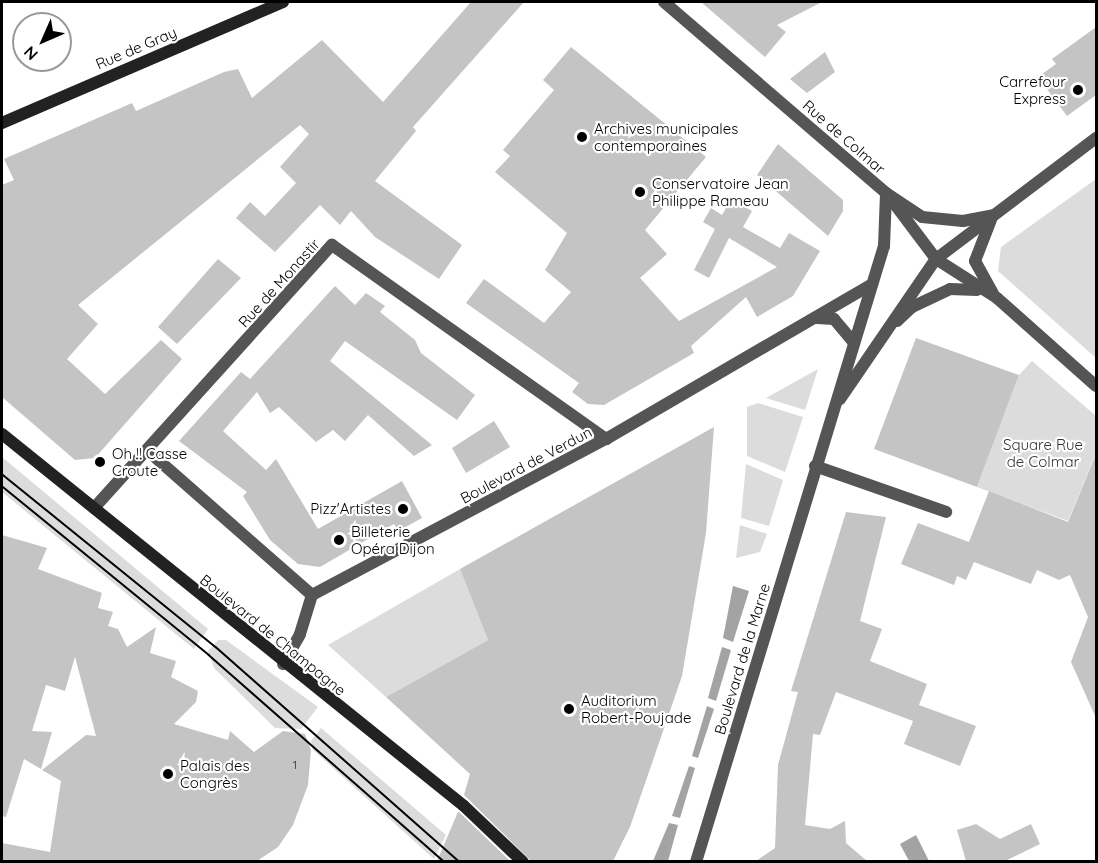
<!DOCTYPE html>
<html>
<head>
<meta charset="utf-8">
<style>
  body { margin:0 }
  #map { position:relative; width:1098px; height:863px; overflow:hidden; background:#fff; font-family:Quicksand,sans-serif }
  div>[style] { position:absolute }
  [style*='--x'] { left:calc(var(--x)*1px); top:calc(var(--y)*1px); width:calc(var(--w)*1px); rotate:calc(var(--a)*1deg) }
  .green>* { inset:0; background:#dcdcdc }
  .water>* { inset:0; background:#a3a3a3 }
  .building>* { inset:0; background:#c4c4c4 }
  .minor>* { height:12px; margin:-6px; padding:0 6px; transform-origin:6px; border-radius:6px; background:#555 }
  .tertiary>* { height:12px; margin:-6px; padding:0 6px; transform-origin:6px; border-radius:6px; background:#555 }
  .secondary>* { height:12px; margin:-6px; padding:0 6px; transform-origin:6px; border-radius:6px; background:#222 }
  .tram>* { height:1.5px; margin:-0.75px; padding:0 0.75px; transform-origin:0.75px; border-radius:0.75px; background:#000 }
  .dots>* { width:16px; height:16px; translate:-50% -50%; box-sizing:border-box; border:3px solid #fff; border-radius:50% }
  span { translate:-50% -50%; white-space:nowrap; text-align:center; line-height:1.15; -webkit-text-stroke:4.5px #fff; paint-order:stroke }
  .number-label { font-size:12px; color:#313131 }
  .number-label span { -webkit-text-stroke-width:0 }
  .street-label { font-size:15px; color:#000 }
  .poi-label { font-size:15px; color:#000 }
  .right { translate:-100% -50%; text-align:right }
  .left { translate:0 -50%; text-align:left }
  .park-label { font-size:15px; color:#333 }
  .frame { position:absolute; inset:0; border:3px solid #000; pointer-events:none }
  .north { position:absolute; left:12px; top:12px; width:60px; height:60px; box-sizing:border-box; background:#fff; border:2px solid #999; border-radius:50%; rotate:225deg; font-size:16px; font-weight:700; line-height:24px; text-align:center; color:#000 }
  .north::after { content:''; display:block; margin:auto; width:21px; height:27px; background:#000; clip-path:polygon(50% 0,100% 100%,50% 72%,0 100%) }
</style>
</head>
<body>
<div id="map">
  <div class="green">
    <div style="clip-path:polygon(1096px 179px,1096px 358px,998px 271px,1001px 247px)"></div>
    <div style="clip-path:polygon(1032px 361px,1096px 416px,1096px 453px,1068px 521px,977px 487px,1019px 375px)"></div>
    <div style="clip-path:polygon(818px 369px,805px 410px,766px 398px)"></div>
    <div style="clip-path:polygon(758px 403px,803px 417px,785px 472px,747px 456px,747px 407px)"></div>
    <div style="clip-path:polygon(2px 457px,208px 629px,194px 649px,2px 492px)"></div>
    <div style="clip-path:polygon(746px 464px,783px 480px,769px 526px,741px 518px)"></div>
    <div style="clip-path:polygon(740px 525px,767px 534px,760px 552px,736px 558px)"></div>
    <div style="clip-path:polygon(460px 569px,488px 640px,386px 697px,328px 645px)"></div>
    <div style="clip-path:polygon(218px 640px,226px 640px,318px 707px,301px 729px,275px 728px,214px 668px,208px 651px)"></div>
    <div style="clip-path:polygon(321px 728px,446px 835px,434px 859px,313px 750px,311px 741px)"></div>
  </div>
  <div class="water">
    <div style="clip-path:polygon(733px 586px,749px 591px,733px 642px,723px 638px)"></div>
    <div style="clip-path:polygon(722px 647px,731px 650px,716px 701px,708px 698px)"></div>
    <div style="clip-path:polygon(707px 706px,714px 709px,698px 758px,692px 756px)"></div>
    <div style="clip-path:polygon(689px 766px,695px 768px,680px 818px,672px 816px)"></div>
    <div style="clip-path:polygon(669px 823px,678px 825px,668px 861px,653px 861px)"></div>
    <div style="clip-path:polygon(916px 835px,929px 861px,909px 861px,900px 844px)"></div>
  </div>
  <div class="building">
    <div style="clip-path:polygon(471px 2px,524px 2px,413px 127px,416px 131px,375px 181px,462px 245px,439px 279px,375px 237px,351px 211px,340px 225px,320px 205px,275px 252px,236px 218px,250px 202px,265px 216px,296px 183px,280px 167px,309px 134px,300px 125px,78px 305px,98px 324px,67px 359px,105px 394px,161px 340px,182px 359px,95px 458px,75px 460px,2px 397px,2px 185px,14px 180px,4px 159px,132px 103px,136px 111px,224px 72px,238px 69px,252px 98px,322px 40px,383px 102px)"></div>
    <div style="clip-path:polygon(701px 2px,822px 2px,777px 25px,786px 32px,765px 57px)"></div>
    <div style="clip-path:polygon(1096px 27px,1096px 95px,1067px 116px,1038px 77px,1056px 64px,1052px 59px)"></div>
    <div style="clip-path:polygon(571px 47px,706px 157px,645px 230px,667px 254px,640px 278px,679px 321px,777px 267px,729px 238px,709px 278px,694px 270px,715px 229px,703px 222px,711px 208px,722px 215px,731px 199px,752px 211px,743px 227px,780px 248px,789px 233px,820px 251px,793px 296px,757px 317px,746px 297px,691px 346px,694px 353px,604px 405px,588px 404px,572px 392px,579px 383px,466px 303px,484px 279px,544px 323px,571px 292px,545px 270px,567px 233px,495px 172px,510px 156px,503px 150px,554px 90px,543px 80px)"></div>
    <div style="clip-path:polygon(825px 52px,835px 72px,807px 93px,790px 79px)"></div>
    <div style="clip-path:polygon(778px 144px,843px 200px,843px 211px,828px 236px,757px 175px)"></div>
    <div style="clip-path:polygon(218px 259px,241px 278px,177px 344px,158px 327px)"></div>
    <div style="clip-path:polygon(335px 286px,355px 305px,366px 293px,385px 306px,380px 312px,415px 340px,421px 353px,475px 395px,457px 420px,345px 341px,330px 361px,432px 445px,414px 456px,368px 415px,345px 441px,333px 430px,316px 442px,279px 407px,270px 413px,257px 392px,223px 431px,266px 470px,276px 459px,318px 529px,402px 481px,422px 518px,398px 531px,394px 524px,320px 567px,298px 564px,270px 540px,243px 496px,247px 492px,179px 441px,241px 372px,250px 379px)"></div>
    <div style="clip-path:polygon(916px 338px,1019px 375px,977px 487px,874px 449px)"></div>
    <div style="clip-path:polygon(494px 421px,510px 447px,466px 473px,452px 448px)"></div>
    <div style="clip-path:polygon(714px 427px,706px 533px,682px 676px,630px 827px,613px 861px,531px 861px,464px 795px,470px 774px,386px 697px,488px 640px,460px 569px)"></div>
    <div style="clip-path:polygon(1096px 454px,1096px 718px,1071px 662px,1088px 617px,1070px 575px,1059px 580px,1037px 570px,1031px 584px,974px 562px,966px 580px,957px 576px,954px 585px,901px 564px,918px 523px,969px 542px,989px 491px,1068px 522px)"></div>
    <div style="clip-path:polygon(846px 512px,886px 517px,860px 621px,882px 629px,870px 661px,927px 684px,919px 705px,976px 726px,960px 766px,904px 744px,913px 721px,836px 692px,820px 735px,813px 734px,805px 825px,830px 829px,845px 821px,846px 843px,867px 861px,756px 861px,775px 848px,778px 765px,798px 692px,791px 691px)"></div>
    <div style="clip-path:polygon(2px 535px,47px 548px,38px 569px,102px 593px,98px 608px,113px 612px,108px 626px,118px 629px,127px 647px,156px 627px,150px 653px,176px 661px,171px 677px,198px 691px,196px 702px,174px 724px,228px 740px,230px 731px,254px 752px,283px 731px,305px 734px,311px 750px,308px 785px,293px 825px,278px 847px,257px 861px,2px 861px,2px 843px,50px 852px,61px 781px,42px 770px,86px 735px,96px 736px,75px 657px,65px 691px,46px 685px,32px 731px,52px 732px,41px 769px,24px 759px,6px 817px,2px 816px)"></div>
    <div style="clip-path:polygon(458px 812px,459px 812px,510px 861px,437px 861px)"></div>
    <div style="clip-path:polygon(976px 824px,1000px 839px,1031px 824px,1040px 844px,1005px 861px,966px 861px,957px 830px)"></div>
  </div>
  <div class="minor">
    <div style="--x:887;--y:194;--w:81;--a:53"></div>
    <div style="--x:936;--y:259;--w:72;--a:32.6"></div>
    <div style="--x:997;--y:298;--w:132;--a:41.6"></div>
    <div style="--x:992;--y:217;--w:47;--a:111.1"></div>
    <div style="--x:975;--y:261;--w:37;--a:61"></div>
    <div style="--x:817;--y:318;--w:17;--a:3"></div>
    <div style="--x:834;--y:319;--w:30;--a:50"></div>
    <div style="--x:897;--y:321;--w:21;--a:-43"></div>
    <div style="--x:912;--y:307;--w:42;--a:-25.3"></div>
    <div style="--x:950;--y:289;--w:27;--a:2"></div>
    <div style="--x:148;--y:451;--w:218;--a:41.3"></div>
    <div style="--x:815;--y:466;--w:139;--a:19.3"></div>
    <div style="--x:94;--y:508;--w:355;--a:-47.9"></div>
    <div style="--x:332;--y:245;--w:336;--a:35.3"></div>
    <div style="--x:283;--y:664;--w:34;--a:-60"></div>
    <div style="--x:300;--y:634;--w:41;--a:-72.9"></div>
    <div style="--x:312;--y:595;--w:333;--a:-28"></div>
    <div style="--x:606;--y:439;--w:308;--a:-30.2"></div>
  </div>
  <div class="tertiary">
    <div style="--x:664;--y:2;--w:293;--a:40.7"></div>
    <div style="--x:886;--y:193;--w:43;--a:33.7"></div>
    <div style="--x:922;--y:217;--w:41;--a:5.6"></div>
    <div style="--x:963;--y:221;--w:31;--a:-11"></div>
    <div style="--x:840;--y:399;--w:170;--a:-55.6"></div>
    <div style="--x:936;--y:259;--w:201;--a:-37.1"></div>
    <div style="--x:696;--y:862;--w:644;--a:-73.03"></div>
    <div style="--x:884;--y:246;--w:53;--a:-87.8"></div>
  </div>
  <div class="secondary">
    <div style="--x:2;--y:123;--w:306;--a:-23.3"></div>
    <div style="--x:2;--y:434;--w:593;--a:38.84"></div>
    <div style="--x:464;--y:806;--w:81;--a:43.5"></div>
  </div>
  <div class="tram">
    <div style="--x:2;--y:474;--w:275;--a:39"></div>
    <div style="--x:216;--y:647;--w:325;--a:41.4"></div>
    <div style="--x:2;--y:486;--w:267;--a:39.2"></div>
    <div style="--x:209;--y:655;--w:314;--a:41.3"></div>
  </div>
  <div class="dots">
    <div style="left:1078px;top:90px;background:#000"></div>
    <div style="left:582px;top:137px;background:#000"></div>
    <div style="left:640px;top:192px;background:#000"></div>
    <div style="left:100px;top:462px;background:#000"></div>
    <div style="left:403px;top:509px;background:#000"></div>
    <div style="left:339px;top:540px;background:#000"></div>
    <div style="left:569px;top:709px;background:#000"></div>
    <div style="left:168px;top:774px;background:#000"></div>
  </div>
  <div class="number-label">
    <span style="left:295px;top:765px">1</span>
  </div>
  <div class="street-label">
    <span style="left:136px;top:48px;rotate:-23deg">Rue de Gray</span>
    <span style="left:844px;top:137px;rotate:41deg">Rue de Colmar</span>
    <span style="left:279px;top:283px;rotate:-48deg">Rue de Monastir</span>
    <span style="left:526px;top:465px;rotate:-28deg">Boulevard de Verdun</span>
    <span style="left:273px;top:635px;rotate:39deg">Boulevard de Champagne</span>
    <span style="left:742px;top:659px;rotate:-73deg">Boulevard de la Marne</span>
  </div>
  <div class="poi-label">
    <span class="right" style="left:1066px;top:90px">Carrefour<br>Express</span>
    <span class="left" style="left:594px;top:137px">Archives municipales<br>contemporaines</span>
    <span class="left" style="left:652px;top:192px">Conservatoire Jean<br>Philippe Rameau</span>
    <span class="left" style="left:112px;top:462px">Oh !! Casse<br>Croute</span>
    <span class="right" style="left:391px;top:509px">Pizz'Artistes</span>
    <span class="left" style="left:351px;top:540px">Billeterie<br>Opéra Dijon</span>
    <span class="left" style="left:581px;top:709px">Auditorium<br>Robert-Poujade</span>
    <span class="left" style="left:180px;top:774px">Palais des<br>Congrès</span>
  </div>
  <div class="park-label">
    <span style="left:1043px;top:453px">Square Rue<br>de Colmar</span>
  </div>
  <div class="frame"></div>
  <div class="north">N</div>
</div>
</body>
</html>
